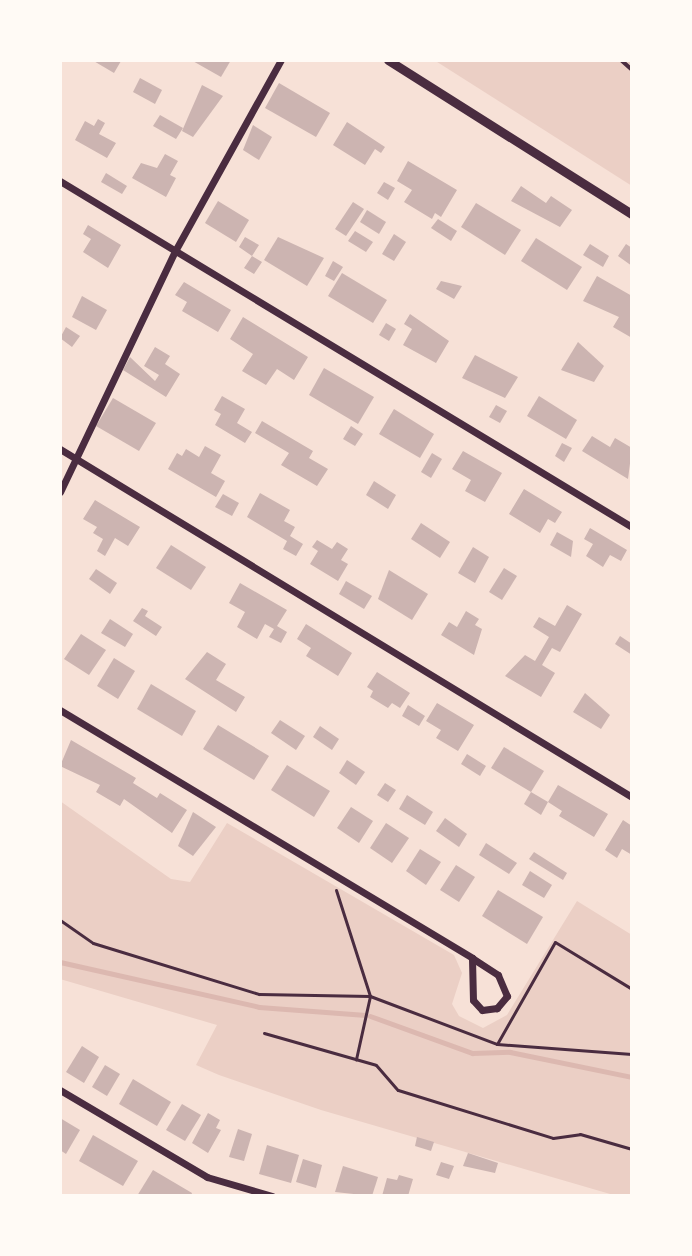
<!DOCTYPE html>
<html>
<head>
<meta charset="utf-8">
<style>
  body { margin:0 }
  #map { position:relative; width:692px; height:1256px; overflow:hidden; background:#f7e1d7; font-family:"Asap Condensed",sans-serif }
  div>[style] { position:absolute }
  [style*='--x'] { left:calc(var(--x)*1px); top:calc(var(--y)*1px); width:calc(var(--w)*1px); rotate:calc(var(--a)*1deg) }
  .green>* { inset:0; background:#ebcfc5 }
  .stream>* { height:5px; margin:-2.5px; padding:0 2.5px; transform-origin:2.5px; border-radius:2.5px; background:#dcb8b0 }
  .building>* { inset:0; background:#ccb4b1 }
  .path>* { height:3px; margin:-1.5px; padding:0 1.5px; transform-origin:1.5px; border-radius:1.5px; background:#4a2c40 }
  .service>* { height:4px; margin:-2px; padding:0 2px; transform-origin:2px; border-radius:2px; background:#4a2c40 }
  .minor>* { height:7px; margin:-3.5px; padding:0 3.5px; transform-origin:3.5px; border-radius:3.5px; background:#4a2c40 }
  .tertiary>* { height:9px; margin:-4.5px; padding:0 4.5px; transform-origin:4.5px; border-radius:4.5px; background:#4a2c40 }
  span { translate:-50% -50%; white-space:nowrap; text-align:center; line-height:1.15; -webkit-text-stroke:8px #fffaf5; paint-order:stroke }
  .frame { position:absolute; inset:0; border:62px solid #fffaf5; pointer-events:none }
</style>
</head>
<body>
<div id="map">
  <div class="green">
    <div style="clip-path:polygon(434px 60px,632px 60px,632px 186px)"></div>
    <div style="clip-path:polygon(60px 801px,171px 879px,190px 882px,227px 823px,454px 955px,462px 973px,452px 1004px,459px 1016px,483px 1028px,507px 1015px,577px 901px,632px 935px,632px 1196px,617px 1196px,321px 1110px,219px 1075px,196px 1065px,217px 1025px,60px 979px)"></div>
  </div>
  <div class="stream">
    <div style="--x:60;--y:962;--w:204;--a:12.7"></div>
    <div style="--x:259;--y:1007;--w:107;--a:4.3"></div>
    <div style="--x:370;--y:1016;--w:109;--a:19.9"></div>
    <div style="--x:472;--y:1053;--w:38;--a:-2"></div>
    <div style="--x:510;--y:1052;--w:125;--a:11.6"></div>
  </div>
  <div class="building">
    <div style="clip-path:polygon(92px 60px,119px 60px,121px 61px,114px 73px)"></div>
    <div style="clip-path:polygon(191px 60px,231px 60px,221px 77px)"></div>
    <div style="clip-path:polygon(140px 78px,162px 90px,155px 104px,133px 92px)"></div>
    <div style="clip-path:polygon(279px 83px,330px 113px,316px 137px,265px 108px)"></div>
    <div style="clip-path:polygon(202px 85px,223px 96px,193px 137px,182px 131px)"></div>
    <div style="clip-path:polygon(160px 115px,183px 128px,176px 139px,153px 126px)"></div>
    <div style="clip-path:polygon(98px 119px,105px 123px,99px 134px,116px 143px,107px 158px,75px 140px,85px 121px,94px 126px)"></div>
    <div style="clip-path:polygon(347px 122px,385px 147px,381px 153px,375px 149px,365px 165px,333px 145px)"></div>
    <div style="clip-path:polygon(253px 125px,272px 137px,259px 160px,243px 150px)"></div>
    <div style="clip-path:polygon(165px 154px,178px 161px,170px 175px,176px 178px,166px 197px,132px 178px,141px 163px,157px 168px)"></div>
    <div style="clip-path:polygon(408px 161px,457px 190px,441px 217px,435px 213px,432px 219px,404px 202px,412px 190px,397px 181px)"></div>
    <div style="clip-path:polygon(106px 173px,127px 186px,122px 194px,101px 182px)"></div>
    <div style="clip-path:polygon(384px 182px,395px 188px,388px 200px,377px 193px)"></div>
    <div style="clip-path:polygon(521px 186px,546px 203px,551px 196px,572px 210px,560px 227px,511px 201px)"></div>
    <div style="clip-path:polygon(218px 201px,249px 220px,236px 242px,205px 223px)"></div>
    <div style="clip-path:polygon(353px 202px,364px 209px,346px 236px,335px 229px)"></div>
    <div style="clip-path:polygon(476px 203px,521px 230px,505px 255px,461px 227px)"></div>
    <div style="clip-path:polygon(367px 210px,386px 222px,379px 234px,360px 222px)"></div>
    <div style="clip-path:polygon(438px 219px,457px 231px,451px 241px,431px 228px)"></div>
    <div style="clip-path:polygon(88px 225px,121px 245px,108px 268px,83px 252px,91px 239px,83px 234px)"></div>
    <div style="clip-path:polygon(355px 231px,373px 242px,366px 252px,348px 241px)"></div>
    <div style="clip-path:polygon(394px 234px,406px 242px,394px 261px,382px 254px)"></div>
    <div style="clip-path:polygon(245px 237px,259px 245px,252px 256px,262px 262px,254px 274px,244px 268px,252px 256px,239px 247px)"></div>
    <div style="clip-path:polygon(278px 237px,324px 258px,307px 286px,264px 260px)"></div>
    <div style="clip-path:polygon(536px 238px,582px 267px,567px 290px,521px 261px)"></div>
    <div style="clip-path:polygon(590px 244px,609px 256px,603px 267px,583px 255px)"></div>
    <div style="clip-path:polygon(626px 244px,632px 248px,632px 266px,618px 256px)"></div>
    <div style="clip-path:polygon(333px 261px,343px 267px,334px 281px,325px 276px)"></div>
    <div style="clip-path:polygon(342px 273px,387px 300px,373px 323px,328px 296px)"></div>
    <div style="clip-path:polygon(597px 276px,632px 296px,632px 338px,613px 327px,619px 317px,583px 301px)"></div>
    <div style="clip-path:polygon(441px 281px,462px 286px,454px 299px,436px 289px)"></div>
    <div style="clip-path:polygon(184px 282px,231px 310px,218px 332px,182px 311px,187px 302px,175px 295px)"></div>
    <div style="clip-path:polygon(82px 296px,107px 310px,96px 330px,72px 317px)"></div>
    <div style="clip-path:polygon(410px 314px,449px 341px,436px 363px,403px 345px,412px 329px,404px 324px)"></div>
    <div style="clip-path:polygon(243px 317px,308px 357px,294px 380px,277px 369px,266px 385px,242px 371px,253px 354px,230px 339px)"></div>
    <div style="clip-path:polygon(386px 323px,396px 329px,389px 341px,379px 335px)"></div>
    <div style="clip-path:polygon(66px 327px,80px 336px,72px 347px,60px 338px)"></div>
    <div style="clip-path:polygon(578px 342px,604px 366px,594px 382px,561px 370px)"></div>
    <div style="clip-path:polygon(155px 347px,170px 356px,165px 364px,180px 374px,166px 397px,123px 370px,130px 357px,155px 381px,159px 375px,144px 366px)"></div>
    <div style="clip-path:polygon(475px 355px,518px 377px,505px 398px,462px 378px)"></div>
    <div style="clip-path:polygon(324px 368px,374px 397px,358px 424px,309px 395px)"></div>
    <div style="clip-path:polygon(222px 396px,245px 409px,237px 423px,252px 432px,245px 443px,215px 425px,221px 414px,214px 410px)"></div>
    <div style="clip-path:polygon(539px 396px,577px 420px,566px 439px,527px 416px)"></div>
    <div style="clip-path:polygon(113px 398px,156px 423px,139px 451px,96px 426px)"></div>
    <div style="clip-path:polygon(496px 405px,507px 411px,500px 423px,489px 417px)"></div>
    <div style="clip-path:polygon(394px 409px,434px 434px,420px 458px,379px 434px)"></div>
    <div style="clip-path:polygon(262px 421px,313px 451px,309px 458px,328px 469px,317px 486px,281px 465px,289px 453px,255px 433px)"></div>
    <div style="clip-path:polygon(351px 426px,363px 434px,355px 446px,343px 439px)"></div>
    <div style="clip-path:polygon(592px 436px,610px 447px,615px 438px,632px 448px,628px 479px,582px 451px)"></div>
    <div style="clip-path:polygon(562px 443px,572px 448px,564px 462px,555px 456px)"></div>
    <div style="clip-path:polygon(205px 446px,221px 455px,211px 473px,225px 481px,216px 497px,168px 469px,177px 453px,182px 456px,186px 449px,199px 457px)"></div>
    <div style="clip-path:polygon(463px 451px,502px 473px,485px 502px,465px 491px,471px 480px,452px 469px)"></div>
    <div style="clip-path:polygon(432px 453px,442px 459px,431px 478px,421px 472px)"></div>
    <div style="clip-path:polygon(374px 481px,396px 495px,388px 509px,366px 495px)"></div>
    <div style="clip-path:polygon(524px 489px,562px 512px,555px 523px,548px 519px,540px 533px,509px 514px)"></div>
    <div style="clip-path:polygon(260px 493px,290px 510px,284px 521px,295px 527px,290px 536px,303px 544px,296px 556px,283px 549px,287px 541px,247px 517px)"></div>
    <div style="clip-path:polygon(223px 494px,239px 503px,232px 516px,215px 507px)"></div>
    <div style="clip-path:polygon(95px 500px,140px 527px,128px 546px,115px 538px,105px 556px,97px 551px,103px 539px,93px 533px,97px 527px,83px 519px)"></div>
    <div style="clip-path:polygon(421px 523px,450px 542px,440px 558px,411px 539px)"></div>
    <div style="clip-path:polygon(590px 528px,627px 550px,621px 561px,610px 555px,603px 567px,586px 556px,593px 544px,584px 539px)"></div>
    <div style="clip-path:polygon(557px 532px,573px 541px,571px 557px,550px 545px)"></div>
    <div style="clip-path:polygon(317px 540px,332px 549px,337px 542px,348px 549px,341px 560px,348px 564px,338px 581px,310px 564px,318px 551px,312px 547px)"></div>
    <div style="clip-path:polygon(171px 545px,206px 567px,191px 590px,156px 568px)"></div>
    <div style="clip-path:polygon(473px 547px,489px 557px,475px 583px,458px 573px)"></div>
    <div style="clip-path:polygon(504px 568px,517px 576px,502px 600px,489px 592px)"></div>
    <div style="clip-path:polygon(96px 569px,117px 583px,110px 594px,89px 579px)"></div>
    <div style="clip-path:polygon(389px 570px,428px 594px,412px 620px,378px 599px)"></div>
    <div style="clip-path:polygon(346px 581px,372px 596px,364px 609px,339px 594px)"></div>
    <div style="clip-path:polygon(240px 583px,287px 610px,277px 626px,287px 632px,281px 643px,269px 637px,274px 629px,265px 624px,257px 639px,237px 627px,245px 612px,229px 603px)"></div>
    <div style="clip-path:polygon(567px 605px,582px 614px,560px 652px,552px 648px,542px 665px,555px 673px,541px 697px,505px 676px,525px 655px,535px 661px,549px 637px,533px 627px,539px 617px,555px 626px)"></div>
    <div style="clip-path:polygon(142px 608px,148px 611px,145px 616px,162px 627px,156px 636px,133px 621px)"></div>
    <div style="clip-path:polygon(466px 611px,479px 619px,475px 625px,482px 629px,474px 655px,441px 635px,449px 622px,457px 627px)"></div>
    <div style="clip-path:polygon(110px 619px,133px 634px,125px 647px,101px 633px)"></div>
    <div style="clip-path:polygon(306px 624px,352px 653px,338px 676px,306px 656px,311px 648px,297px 639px)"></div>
    <div style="clip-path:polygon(81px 634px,106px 650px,89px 675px,64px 659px)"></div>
    <div style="clip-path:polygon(620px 636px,632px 644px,632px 655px,615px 644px)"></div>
    <div style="clip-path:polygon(207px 652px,226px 664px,216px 680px,245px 697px,236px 712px,185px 679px)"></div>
    <div style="clip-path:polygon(114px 658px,135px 671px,118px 699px,97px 686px)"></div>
    <div style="clip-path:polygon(377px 672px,410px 693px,400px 708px,392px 703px,388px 708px,370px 697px,373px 691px,367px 687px)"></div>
    <div style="clip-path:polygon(151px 684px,196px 711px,182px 736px,137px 709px)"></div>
    <div style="clip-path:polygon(585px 693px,610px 715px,601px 729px,573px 712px)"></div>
    <div style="clip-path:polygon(437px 703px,474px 725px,458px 751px,436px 738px,441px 730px,426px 721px)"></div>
    <div style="clip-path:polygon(408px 705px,425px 716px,419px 726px,402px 716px)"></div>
    <div style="clip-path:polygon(280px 720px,305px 736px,296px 750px,271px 733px)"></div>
    <div style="clip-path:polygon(218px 725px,269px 756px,254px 780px,203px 749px)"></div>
    <div style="clip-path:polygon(320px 726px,339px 739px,332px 750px,313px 737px)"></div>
    <div style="clip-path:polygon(71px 740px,136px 778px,133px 783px,157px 798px,160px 793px,187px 810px,172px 833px,124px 799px,120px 806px,96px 792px,100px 785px,60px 766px)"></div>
    <div style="clip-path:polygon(504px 747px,544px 771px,531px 792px,491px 768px)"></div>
    <div style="clip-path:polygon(467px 754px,486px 766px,480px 776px,461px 764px)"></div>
    <div style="clip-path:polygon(347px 760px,365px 772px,356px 785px,339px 773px)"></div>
    <div style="clip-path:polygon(287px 765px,330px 791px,314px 817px,271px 790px)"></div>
    <div style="clip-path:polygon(385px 783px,396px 790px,388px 802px,377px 795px)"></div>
    <div style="clip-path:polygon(558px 785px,608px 814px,594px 837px,559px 816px,562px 811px,548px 802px)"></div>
    <div style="clip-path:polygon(531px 792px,548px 802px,541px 815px,524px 804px)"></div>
    <div style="clip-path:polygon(407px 795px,433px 812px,425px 825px,399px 809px)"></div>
    <div style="clip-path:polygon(351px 807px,373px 821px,359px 843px,337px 828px)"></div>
    <div style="clip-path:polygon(193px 812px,216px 827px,193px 856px,178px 846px)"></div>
    <div style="clip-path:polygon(445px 818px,467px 834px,459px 847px,436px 831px)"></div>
    <div style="clip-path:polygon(623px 820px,632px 826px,632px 855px,622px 849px,617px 858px,605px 850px)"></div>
    <div style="clip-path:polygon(386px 823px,409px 838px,392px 863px,370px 848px)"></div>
    <div style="clip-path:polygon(486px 843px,517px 863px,509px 874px,479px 855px)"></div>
    <div style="clip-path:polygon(420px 849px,441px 862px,426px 885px,406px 871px)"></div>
    <div style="clip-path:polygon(534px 852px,567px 873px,563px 880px,529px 859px)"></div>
    <div style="clip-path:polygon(456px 865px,475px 877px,459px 902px,440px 890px)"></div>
    <div style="clip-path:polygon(530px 871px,552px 885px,544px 898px,522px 885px)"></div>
    <div style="clip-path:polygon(498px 890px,543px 917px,527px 944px,482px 916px)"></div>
    <div style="clip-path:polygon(82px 1046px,99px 1057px,84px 1083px,66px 1072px)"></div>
    <div style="clip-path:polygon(105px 1065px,120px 1074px,107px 1096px,92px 1087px)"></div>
    <div style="clip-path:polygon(133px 1079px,171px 1102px,157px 1126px,119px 1104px)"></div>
    <div style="clip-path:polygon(182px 1104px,201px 1115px,185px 1141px,166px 1130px)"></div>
    <div style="clip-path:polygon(208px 1113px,220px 1120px,216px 1128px,221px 1130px,208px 1153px,192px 1143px)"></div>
    <div style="clip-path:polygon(60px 1118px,80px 1130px,66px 1154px,60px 1150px)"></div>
    <div style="clip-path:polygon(238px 1129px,252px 1134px,244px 1161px,229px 1157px)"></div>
    <div style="clip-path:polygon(93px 1135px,138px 1161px,123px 1186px,79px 1161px)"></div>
    <div style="clip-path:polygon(417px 1137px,434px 1142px,431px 1151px,415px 1146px)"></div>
    <div style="clip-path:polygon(267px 1145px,299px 1155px,291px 1183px,259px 1174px)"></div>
    <div style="clip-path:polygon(468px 1153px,498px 1163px,495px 1173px,463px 1166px)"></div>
    <div style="clip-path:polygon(303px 1159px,322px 1165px,316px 1188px,296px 1182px)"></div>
    <div style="clip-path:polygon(441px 1162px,454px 1166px,449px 1179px,436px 1175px)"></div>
    <div style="clip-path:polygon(343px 1166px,378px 1177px,372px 1196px,335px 1192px)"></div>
    <div style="clip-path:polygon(153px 1170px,192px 1193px,191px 1196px,137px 1196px)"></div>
    <div style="clip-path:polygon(399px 1175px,413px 1179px,408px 1196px,382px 1196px,387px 1178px,397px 1180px)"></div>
  </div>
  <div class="path">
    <div style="--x:336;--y:890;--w:111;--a:72.2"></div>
    <div style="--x:370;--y:996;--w:65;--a:102.5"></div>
    <div style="--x:60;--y:920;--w:40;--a:34.9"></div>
    <div style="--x:93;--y:943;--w:174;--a:17.1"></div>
    <div style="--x:259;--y:994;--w:111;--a:1"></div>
    <div style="--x:370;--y:996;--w:136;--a:20.7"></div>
    <div style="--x:497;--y:1044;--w:135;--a:4.2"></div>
    <div style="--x:264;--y:1033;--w:116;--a:15.9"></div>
    <div style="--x:376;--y:1065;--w:33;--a:49"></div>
    <div style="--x:398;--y:1090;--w:162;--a:17.2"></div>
    <div style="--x:553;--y:1138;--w:27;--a:-8"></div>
    <div style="--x:580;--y:1134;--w:54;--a:16.1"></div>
    <div style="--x:497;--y:1044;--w:117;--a:-60.4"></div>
    <div style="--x:555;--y:942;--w:90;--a:31.4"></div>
  </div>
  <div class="service">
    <div style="--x:621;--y:60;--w:15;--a:42"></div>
  </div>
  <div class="minor">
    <div style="--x:60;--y:181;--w:669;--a:31.17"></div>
    <div style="--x:60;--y:449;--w:670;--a:31.32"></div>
    <div style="--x:60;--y:492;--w:267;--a:-64.5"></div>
    <div style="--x:175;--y:251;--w:218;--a:-61"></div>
    <div style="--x:60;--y:710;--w:481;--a:31"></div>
    <div style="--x:472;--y:958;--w:31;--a:33"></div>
    <div style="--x:498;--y:975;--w:23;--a:67"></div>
    <div style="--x:507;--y:996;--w:16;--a:130"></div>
    <div style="--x:497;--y:1008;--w:15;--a:172"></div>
    <div style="--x:482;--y:1010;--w:13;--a:-132"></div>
    <div style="--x:473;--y:1000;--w:42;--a:-91.4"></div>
    <div style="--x:60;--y:1090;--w:171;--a:30.6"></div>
    <div style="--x:207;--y:1177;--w:68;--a:16.3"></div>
  </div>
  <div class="tertiary">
    <div style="--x:388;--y:60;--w:289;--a:32.3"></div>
  </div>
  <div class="frame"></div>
</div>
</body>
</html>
